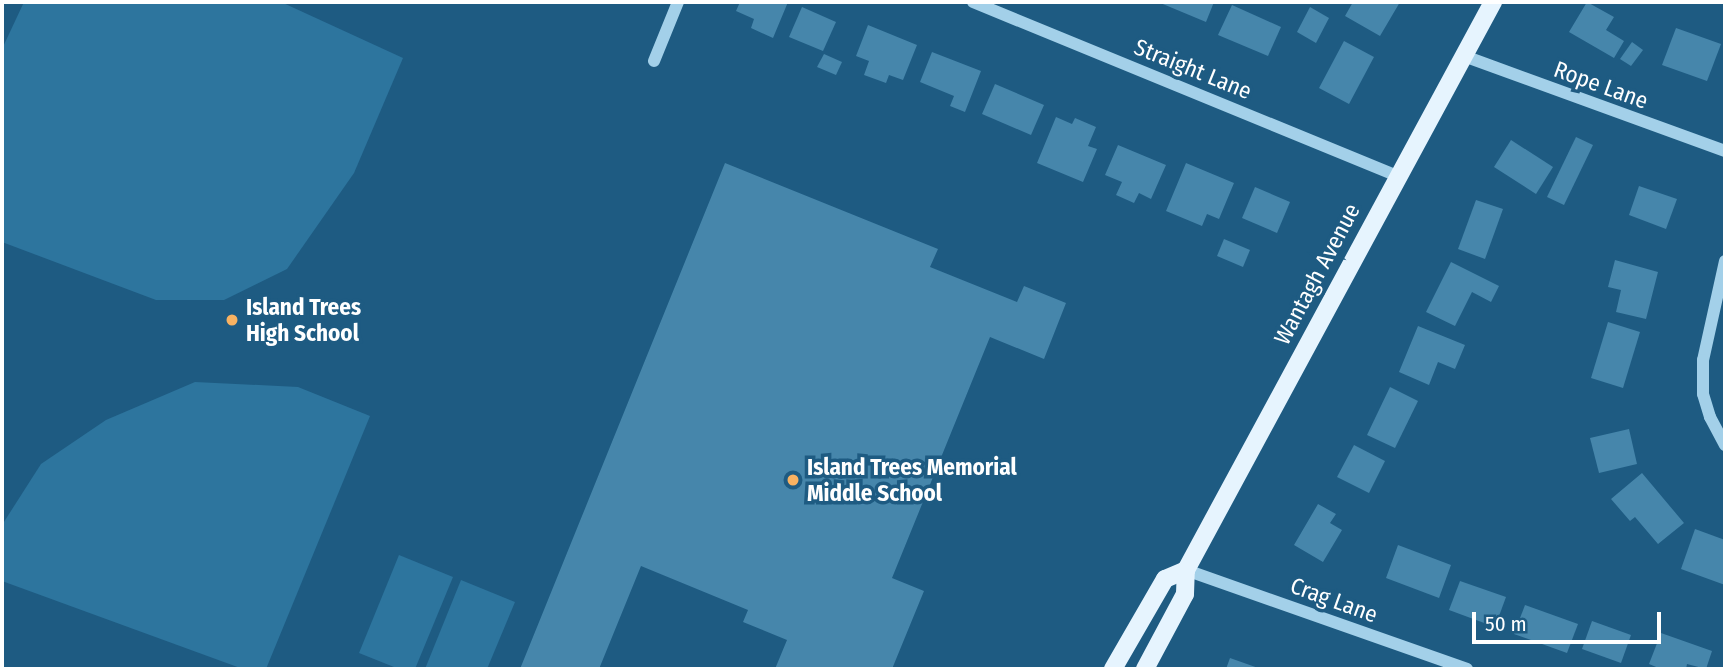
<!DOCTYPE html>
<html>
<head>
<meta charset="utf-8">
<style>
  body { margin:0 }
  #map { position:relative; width:1727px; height:671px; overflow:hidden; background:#1e5b82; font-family:"Fira Sans Condensed",sans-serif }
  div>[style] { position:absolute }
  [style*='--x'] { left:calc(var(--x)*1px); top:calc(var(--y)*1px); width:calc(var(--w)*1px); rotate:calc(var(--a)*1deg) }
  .green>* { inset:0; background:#2d759e }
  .building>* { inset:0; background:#4686ab }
  .minor>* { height:12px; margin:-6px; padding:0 6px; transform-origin:6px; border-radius:6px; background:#a3d0e9 }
  .major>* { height:18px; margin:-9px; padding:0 9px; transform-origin:9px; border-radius:9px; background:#e6f4fe }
  .dots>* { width:19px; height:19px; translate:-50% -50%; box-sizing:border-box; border:4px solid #1e5b82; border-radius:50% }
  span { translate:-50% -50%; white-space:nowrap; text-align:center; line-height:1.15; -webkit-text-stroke:7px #1e5b82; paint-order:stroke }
  .street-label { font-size:23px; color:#fff }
  .poi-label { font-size:23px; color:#fff; font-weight:700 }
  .left { translate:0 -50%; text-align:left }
  .frame { position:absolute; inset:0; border:4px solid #fff; pointer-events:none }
  .scale { position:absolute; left:1472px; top:612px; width:189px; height:32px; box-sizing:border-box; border:4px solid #fff; border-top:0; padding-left:9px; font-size:21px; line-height:24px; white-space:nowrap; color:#fff; -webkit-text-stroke:5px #1e5b82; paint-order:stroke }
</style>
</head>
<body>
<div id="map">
  <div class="green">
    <div style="clip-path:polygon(24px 2px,281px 2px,403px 58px,354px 173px,287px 269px,224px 300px,156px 300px,2px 242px,2px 49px)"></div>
    <div style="clip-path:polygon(195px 382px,298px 387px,370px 416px,266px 669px,243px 669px,2px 581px,2px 525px,41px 464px,106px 420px)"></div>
    <div style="clip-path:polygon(399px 555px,453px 577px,415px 669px,399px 669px,359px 653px)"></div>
    <div style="clip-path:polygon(461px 580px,515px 602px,487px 669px,425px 669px)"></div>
  </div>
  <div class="building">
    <div style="clip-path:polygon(740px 2px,788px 2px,773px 38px,751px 28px,754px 19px,736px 11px)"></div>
    <div style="clip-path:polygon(1158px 2px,1214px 2px,1206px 22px)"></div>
    <div style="clip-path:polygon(1353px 2px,1356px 4px,1400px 2px,1380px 36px,1345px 16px)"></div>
    <div style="clip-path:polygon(1587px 2px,1614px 17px,1606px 30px,1624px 41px,1614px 58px,1569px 32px)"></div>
    <div style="clip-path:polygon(1232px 5px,1281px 27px,1268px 56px,1218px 35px)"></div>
    <div style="clip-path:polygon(802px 7px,836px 22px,823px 51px,789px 37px)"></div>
    <div style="clip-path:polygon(1310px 7px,1329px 18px,1316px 43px,1297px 32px)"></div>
    <div style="clip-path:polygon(868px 25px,917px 45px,903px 80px,889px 75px,886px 83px,864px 75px,869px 61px,856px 56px)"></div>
    <div style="clip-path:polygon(1676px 28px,1721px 44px,1707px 81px,1662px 65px)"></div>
    <div style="clip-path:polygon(1344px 41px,1374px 57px,1349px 104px,1319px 88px)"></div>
    <div style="clip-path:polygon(1632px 42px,1643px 50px,1631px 66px,1620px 59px)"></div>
    <div style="clip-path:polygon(932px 52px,981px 71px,965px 112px,950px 106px,954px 96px,920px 82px)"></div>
    <div style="clip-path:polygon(824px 54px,842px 62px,836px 75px,817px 67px)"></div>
    <div style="clip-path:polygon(995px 84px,1044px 105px,1031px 135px,982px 114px)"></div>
    <div style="clip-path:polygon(1056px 117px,1072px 124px,1075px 118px,1096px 127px,1088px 146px,1097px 149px,1083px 182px,1037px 163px)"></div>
    <div style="clip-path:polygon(1576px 137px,1593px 145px,1564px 205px,1547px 197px)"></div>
    <div style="clip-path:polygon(1511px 140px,1553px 167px,1536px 194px,1494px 167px)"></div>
    <div style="clip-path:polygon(1118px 145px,1166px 165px,1151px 199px,1139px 193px,1134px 203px,1116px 195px,1122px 182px,1105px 175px)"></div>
    <div style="clip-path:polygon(725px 163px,938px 249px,930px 267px,1017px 302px,1024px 286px,1066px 303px,1044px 359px,990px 337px,892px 578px,924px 591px,892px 669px,775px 669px,787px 640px,743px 622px,748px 610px,641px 566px,599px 669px,520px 669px)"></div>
    <div style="clip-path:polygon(1186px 163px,1234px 183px,1219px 219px,1207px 214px,1202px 226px,1166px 211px)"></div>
    <div style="clip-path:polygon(1639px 186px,1677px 199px,1666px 229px,1629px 215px)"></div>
    <div style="clip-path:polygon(1255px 187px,1290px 202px,1277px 233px,1242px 218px)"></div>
    <div style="clip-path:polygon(1476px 200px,1503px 209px,1485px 259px,1458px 249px)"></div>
    <div style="clip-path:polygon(1224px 239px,1250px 250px,1243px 267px,1217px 256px)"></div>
    <div style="clip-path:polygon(1615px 260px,1658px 272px,1646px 319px,1616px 312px,1621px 290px,1608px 287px)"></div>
    <div style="clip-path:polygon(1451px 262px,1499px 286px,1491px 302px,1472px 292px,1455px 326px,1426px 312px)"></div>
    <div style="clip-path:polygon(1608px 322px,1640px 332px,1623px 388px,1591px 378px)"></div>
    <div style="clip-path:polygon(1418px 326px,1465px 345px,1455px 369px,1438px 362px,1429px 385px,1399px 372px)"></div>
    <div style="clip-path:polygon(1390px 387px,1418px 401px,1395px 448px,1367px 435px)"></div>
    <div style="clip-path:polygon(1629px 429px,1637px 464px,1599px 473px,1590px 438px)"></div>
    <div style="clip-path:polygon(1354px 445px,1385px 461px,1369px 493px,1337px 477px)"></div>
    <div style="clip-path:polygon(1642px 473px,1684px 523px,1658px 544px,1635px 517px,1630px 521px,1611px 499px)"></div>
    <div style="clip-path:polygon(1318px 504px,1336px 514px,1330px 523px,1342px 530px,1323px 562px,1294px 545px)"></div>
    <div style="clip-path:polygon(1695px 529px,1725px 540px,1725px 585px,1681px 569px)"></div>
    <div style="clip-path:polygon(1398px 545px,1451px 565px,1439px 598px,1386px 578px)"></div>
    <div style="clip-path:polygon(1460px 581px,1506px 597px,1495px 627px,1449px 610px)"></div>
    <div style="clip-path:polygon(1525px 605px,1578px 624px,1567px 653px,1514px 634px)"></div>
    <div style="clip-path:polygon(1592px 621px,1631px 635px,1621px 663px,1582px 649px)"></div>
    <div style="clip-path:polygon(1661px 633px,1712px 651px,1706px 669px,1687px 664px,1686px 669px,1661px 669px,1649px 664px)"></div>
    <div style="clip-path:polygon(1230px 658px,1261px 669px,1226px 669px)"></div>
  </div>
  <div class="minor">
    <div style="--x:973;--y:2;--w:458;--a:22.3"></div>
    <div style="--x:1464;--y:56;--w:278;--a:20"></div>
    <div style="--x:654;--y:61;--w:64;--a:-67.9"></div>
    <div style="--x:1725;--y:261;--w:101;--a:102.5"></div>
    <div style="--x:1703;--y:360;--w:34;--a:90"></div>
    <div style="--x:1703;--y:394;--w:24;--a:73"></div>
    <div style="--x:1710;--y:417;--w:32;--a:62"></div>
    <div style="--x:1186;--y:570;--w:298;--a:19.4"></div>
  </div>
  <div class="major">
    <div style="--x:1113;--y:669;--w:104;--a:-60"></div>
    <div style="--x:1165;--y:579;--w:23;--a:-23"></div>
    <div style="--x:1145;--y:669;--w:85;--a:-61.9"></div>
    <div style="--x:1185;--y:594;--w:24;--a:-88"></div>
    <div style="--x:1186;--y:570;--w:646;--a:-61.61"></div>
  </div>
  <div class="dots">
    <div style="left:232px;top:320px;background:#f8b262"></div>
    <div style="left:793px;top:480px;background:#f8b262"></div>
  </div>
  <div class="street-label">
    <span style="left:1193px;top:69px;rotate:22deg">Straight Lane</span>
    <span style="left:1601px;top:85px;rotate:20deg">Rope Lane</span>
    <span style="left:1317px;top:274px;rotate:-62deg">Wantagh Avenue</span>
    <span style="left:1334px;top:600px;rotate:20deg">Crag Lane</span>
  </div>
  <div class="poi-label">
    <span class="left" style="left:246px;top:320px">Island Trees<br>High School</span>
    <span class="left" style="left:807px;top:480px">Island Trees Memorial<br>Middle School</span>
  </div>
  <div class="frame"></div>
  <div class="scale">50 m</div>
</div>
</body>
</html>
